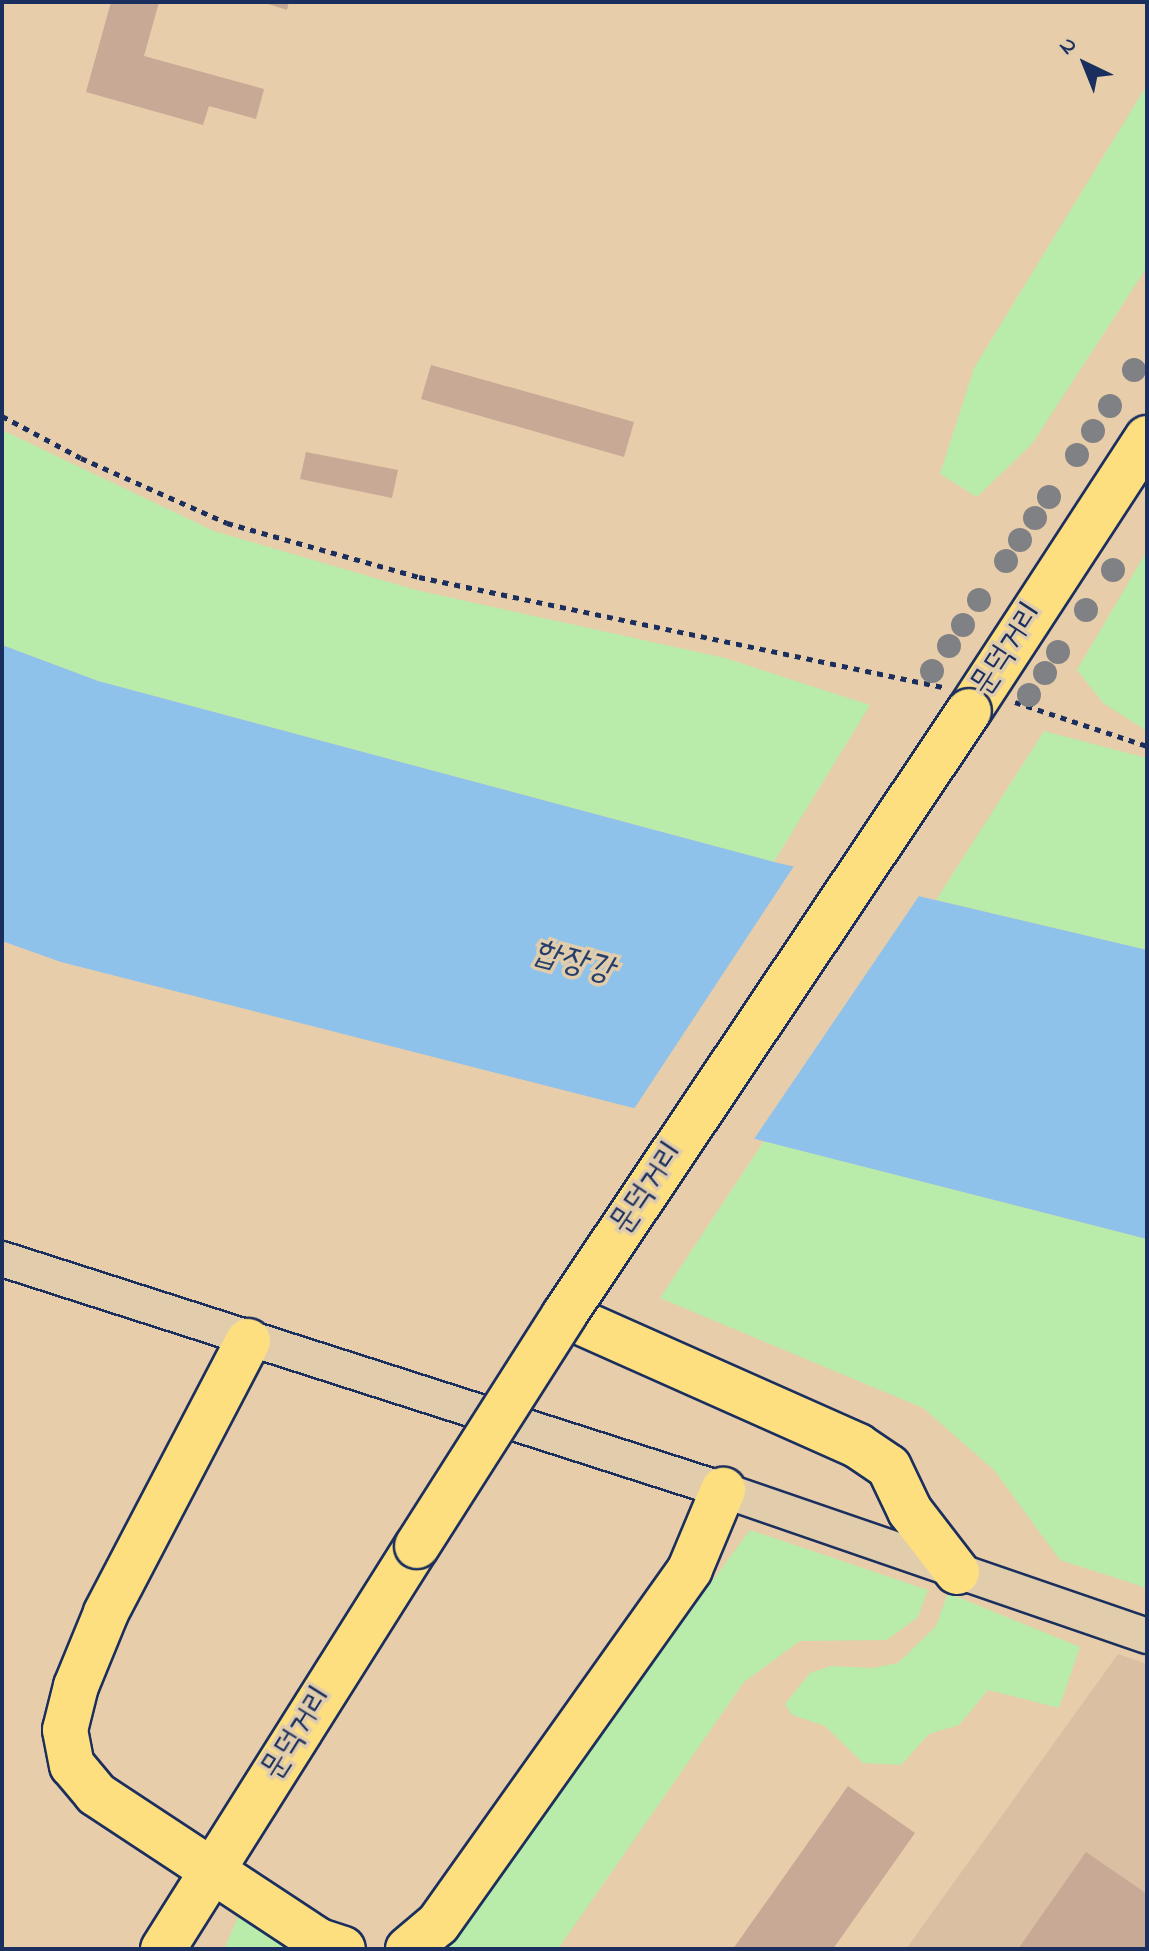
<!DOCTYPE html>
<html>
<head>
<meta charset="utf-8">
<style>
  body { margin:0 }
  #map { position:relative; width:1149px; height:1951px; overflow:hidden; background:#e8cdaa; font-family:"Indie Flower","Poor Story",sans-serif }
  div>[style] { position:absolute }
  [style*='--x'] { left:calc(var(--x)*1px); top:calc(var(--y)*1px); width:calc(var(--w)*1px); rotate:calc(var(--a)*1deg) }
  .built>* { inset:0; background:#dabfa3 }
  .green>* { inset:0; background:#b9ebab }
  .water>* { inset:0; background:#8ec2eb }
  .pier>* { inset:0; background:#e8cdaa }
  .building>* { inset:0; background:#c7a996 }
  .path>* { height:5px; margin-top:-2.5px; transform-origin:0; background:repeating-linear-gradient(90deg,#1b2f5e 0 6px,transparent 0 12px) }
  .roads { filter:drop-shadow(2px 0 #1b2f5e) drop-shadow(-2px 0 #1b2f5e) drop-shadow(0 2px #1b2f5e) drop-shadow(0 -2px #1b2f5e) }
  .minor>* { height:34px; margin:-17px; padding:0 17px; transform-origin:17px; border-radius:17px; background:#e1cdab }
  .major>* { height:44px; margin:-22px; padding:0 22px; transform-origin:22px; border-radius:22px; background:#fedf80 }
  .bridges { filter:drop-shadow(2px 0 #1b2f5e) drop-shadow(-2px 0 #1b2f5e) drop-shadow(0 2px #1b2f5e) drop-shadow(0 -2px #1b2f5e) }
  .major-bridge>* { height:44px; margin:-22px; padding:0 22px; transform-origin:22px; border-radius:22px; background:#fedf80 }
  .trees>* { width:24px; height:24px; margin:-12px; border-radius:50%; background:#808185 }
  span { translate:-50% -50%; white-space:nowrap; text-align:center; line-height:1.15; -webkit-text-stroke:7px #e1cdab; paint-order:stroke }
  .street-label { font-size:32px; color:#1b2f5e }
  .water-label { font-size:34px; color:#263e6c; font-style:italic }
  .frame { position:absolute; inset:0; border:4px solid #1b2f5e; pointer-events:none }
  .north { position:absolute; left:1045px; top:24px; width:80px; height:80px; -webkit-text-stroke:6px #e1cdab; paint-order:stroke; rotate:317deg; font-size:22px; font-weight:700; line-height:32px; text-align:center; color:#1b2f5e }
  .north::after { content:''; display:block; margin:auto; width:28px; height:36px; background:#1b2f5e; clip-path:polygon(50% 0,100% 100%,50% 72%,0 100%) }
</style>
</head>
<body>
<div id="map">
  <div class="built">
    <div style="clip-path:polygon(1118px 1654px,1147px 1664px,1147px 1949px,906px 1949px)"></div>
  </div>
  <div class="green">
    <div style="clip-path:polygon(1147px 85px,1147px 267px,1032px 444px,977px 497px,940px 474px,974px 368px)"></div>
    <div style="clip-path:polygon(2px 430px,214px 531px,416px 590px,725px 658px,870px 705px,774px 862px,98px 681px,2px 645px)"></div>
    <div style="clip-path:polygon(1147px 551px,1147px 731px,1103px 703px,1077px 670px)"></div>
    <div style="clip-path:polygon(1044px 731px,1147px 758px,1147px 950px,936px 900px)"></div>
    <div style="clip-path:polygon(764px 1141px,1147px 1239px,1147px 1588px,1060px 1560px,994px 1470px,923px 1408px,660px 1298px)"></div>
    <div style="clip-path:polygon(750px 1530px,928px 1590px,918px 1617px,887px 1640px,800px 1641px,744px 1682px,558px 1949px,429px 1949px,549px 1801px)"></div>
    <div style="clip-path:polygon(948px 1593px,1080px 1647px,1059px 1708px,988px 1690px,959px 1725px,929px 1734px,901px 1765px,863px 1763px,825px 1726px,792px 1715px,785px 1704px,810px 1673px,831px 1666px,873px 1668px,898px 1663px,936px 1626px)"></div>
    <div style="clip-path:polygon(239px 1915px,296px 1949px,224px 1949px)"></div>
  </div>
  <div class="water">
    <div style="clip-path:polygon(2px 645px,98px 681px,774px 862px,1147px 950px,1147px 1239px,61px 962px,2px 941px)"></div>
  </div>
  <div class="pier">
    <div style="clip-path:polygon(796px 863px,921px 893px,752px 1142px,632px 1112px)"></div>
  </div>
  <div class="building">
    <div style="clip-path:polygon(111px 2px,159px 2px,144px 56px,264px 89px,256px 119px,209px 106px,203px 125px,86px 92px)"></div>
    <div style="clip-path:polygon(262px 2px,289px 2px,287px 10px)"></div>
    <div style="clip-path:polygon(431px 365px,634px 422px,624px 457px,421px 399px)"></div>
    <div style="clip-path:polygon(306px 452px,398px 470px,392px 498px,300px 479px)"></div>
    <div style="clip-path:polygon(848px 1786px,915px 1833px,833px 1949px,733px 1949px)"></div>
    <div style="clip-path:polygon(1086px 1852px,1147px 1894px,1147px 1949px,1018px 1949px)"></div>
  </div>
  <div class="path">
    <div style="--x:2;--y:416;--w:89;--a:28"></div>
    <div style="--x:81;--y:458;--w:160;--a:24"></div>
    <div style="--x:227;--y:523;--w:199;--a:15.7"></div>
    <div style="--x:419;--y:577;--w:535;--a:11.86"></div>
    <div style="--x:1015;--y:702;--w:139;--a:18.4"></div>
  </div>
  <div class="roads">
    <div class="minor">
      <div style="--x:2;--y:1259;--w:757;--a:17.76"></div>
      <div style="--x:723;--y:1490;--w:448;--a:19"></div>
    </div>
    <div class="major">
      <div style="--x:969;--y:711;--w:326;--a:-56.9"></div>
      <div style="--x:564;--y:1315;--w:322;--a:24"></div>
      <div style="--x:858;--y:1446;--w:37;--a:34"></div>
      <div style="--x:889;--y:1467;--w:49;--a:64.5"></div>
      <div style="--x:910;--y:1511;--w:77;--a:52.4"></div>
      <div style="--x:248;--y:1341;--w:307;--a:117.6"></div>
      <div style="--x:106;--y:1613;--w:79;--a:112.3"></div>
      <div style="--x:76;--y:1686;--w:45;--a:104"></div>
      <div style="--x:65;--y:1730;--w:36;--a:79"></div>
      <div style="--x:72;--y:1765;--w:38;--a:50"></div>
      <div style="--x:96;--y:1794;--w:267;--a:33.4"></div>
      <div style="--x:319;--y:1941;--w:25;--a:18"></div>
      <div style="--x:163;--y:1949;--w:476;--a:-57.8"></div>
      <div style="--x:408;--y:1949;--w:39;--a:-40"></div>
      <div style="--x:438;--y:1924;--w:435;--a:-54.6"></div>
      <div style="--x:690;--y:1569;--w:86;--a:-67.3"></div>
    </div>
  </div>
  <div class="bridges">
    <div class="major-bridge">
      <div style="--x:417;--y:1546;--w:274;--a:-57.5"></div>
      <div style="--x:564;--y:1315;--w:727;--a:-56.16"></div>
    </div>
  </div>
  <div class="trees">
    <div style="left:1134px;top:370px"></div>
    <div style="left:1110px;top:406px"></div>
    <div style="left:1093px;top:431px"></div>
    <div style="left:1077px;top:455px"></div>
    <div style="left:1049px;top:497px"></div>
    <div style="left:1035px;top:518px"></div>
    <div style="left:1020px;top:540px"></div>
    <div style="left:1006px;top:561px"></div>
    <div style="left:1113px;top:570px"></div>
    <div style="left:979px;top:600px"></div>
    <div style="left:1086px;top:610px"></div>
    <div style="left:963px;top:625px"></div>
    <div style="left:949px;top:646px"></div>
    <div style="left:1058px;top:652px"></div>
    <div style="left:932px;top:671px"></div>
    <div style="left:1045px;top:673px"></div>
    <div style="left:1029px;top:695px"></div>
  </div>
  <div class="street-label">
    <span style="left:1008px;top:650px;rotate:-57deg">문덕거리</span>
    <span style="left:648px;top:1189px;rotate:-56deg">문덕거리</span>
    <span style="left:298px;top:1734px;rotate:-58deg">문덕거리</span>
  </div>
  <div class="water-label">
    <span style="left:573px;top:963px;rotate:15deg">합장강</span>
  </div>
  <div class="frame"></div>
  <div class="north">N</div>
</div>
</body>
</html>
